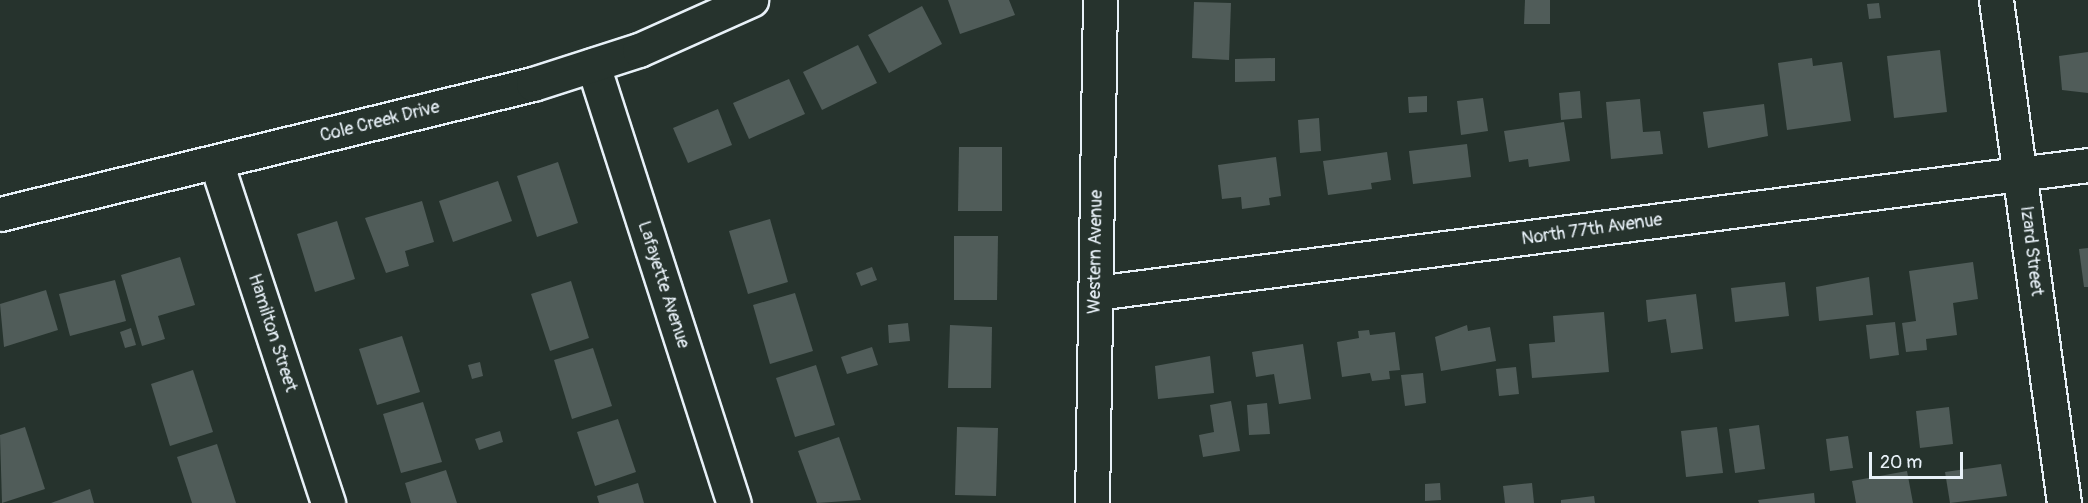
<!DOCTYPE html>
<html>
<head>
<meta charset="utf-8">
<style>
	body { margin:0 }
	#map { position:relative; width:2088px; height:503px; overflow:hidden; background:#26332d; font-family:Pangolin,sans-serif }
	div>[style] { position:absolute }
	.building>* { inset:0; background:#505c59 }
	.roads { filter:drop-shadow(2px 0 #e8f1f8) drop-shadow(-2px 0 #e8f1f8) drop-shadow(0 2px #e8f1f8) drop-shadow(0 -2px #e8f1f8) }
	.street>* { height:33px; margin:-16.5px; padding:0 16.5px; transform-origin:16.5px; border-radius:16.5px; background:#26332d }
	.secondary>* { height:33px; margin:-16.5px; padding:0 16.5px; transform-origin:16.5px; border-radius:16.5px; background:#26332d }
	span { translate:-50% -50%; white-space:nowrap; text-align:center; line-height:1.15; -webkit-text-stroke:4.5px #26332d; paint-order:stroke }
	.street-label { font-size:18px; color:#e8f1f8 }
	.scale { position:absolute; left:1869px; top:452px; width:94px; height:27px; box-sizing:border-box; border:3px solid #e8f1f8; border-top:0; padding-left:8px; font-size:18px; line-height:21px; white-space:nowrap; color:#e8f1f8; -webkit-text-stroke:4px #26332d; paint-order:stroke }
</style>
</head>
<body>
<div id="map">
	<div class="building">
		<i style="clip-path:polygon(948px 0,1009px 0,1015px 15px,960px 34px)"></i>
		<i style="clip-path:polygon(1525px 0,1550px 0,1550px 24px,1524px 24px)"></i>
		<i style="clip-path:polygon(1194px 2px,1231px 3px,1229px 60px,1192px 58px)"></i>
		<i style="clip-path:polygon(1879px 3px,1881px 18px,1869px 19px,1867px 4px)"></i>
		<i style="clip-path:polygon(922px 6px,942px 44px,889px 73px,868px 35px)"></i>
		<i style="clip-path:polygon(858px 45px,877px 83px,822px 110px,803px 72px)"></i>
		<i style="clip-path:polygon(1940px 50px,1947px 112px,1894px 118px,1887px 56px)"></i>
		<i style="clip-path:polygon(2088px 52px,2088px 93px,2062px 90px,2059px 56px)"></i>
		<i style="clip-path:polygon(1275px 58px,1275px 81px,1235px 82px,1235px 59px)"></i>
		<i style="clip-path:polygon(1812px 58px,1813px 66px,1842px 62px,1851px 121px,1787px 130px,1778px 63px)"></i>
		<i style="clip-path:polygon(789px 79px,805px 114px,749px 139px,733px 103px)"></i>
		<i style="clip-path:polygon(1580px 91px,1582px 118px,1561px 120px,1559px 93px)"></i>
		<i style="clip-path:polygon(1427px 96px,1427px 112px,1409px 113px,1408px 97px)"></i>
		<i style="clip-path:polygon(1483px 98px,1488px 131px,1461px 135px,1457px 101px)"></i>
		<i style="clip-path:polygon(1640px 99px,1643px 132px,1660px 131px,1663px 154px,1611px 159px,1606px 102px)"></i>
		<i style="clip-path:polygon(1764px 104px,1768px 136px,1708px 148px,1703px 112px)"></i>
		<i style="clip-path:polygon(718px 109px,732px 145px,688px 163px,673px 128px)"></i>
		<i style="clip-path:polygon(1319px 118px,1321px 151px,1300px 153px,1298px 120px)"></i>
		<i style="clip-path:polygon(1564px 122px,1570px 161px,1529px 167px,1528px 159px,1509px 162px,1504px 131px)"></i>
		<i style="clip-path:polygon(1467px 144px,1471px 177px,1413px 184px,1409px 151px)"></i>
		<i style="clip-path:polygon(959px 147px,1002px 147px,1002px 211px,958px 211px)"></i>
		<i style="clip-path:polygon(1387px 152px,1391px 180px,1371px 183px,1372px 189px,1328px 195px,1323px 161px)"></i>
		<i style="clip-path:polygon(1276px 157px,1281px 196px,1269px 198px,1270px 205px,1242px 209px,1241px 197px,1222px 199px,1218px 165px)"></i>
		<i style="clip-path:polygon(558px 162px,578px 223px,537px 237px,517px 176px)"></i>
		<i style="clip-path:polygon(498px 181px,512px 221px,453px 242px,439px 201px)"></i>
		<i style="clip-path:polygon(422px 201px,434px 242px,405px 251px,409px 266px,386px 273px,365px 218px)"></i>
		<i style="clip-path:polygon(770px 219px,788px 282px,748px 294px,729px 231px)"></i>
		<i style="clip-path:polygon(337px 221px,355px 279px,315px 292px,297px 234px)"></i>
		<i style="clip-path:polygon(954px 236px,998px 236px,997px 300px,954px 300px)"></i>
		<i style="clip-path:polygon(2088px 248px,2088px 287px,2084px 287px,2079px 249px)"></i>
		<i style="clip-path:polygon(180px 257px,195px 305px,158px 316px,165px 339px,142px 346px,121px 275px)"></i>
		<i style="clip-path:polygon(1973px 262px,1978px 299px,1953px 303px,1957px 335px,1926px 339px,1927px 350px,1906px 352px,1902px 323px,1916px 321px,1909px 271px)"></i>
		<i style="clip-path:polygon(872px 267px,877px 280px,861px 286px,856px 273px)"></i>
		<i style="clip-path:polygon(1869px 277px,1873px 315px,1819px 321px,1816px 287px)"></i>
		<i style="clip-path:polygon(115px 280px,126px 321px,70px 336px,59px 294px)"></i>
		<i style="clip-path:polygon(571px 281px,589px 338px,550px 351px,531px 294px)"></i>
		<i style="clip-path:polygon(1785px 282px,1789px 316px,1735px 322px,1731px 288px)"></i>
		<i style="clip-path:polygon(46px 290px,58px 330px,4px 347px,0 304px)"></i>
		<i style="clip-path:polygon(795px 293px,813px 351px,770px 364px,753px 305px)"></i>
		<i style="clip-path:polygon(1696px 294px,1703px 349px,1671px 353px,1666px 319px,1648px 322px,1646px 300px)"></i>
		<i style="clip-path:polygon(1604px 312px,1609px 372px,1532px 378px,1529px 344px,1555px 342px,1553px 316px)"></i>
		<i style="clip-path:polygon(1895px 322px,1899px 355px,1870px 359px,1866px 325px)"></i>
		<i style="clip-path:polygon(908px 323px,910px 341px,889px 343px,888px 325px)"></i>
		<i style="clip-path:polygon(950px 325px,992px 327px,991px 388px,948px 388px)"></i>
		<i style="clip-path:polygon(1467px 325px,1468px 331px,1490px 327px,1496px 361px,1441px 371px,1435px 337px)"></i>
		<i style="clip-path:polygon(131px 328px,136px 345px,125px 348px,120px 332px)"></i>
		<i style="clip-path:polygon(1369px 330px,1370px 335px,1395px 332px,1400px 370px,1389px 371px,1390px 379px,1372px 381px,1370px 373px,1342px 377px,1337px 342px,1359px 338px,1358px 331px)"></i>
		<i style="clip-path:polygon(402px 336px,420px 392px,377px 405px,359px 349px)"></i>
		<i style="clip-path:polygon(1303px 344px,1311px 399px,1279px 404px,1274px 374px,1256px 377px,1252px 352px)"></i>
		<i style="clip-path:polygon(872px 347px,878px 365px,847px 374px,841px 357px)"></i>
		<i style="clip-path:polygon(593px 348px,612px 406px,572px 419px,554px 360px)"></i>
		<i style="clip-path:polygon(1210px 356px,1214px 393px,1158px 399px,1155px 366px)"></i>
		<i style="clip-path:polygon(480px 362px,483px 376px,472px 379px,468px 365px)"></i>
		<i style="clip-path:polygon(816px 365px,835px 425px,795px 437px,776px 378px)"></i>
		<i style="clip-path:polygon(1516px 367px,1519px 394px,1499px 396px,1496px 369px)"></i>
		<i style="clip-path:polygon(193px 370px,213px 432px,170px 446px,151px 384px)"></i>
		<i style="clip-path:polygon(1423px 373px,1426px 403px,1405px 406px,1401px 375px)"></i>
		<i style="clip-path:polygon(1231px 401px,1240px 451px,1203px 457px,1199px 435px,1214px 432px,1210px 405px)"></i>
		<i style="clip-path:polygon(423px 402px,442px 462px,401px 473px,383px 414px)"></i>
		<i style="clip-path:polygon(1267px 403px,1270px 434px,1249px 435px,1247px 405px)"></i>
		<i style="clip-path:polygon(1949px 407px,1953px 444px,1920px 448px,1916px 411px)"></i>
		<i style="clip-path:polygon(618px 419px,636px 472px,595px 486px,577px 432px)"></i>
		<i style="clip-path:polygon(1759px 425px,1765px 469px,1735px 473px,1729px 429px)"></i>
		<i style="clip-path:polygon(25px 427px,45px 489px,2px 503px,0 435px)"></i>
		<i style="clip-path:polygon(957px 427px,998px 428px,996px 496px,955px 495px)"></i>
		<i style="clip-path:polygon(1717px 427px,1723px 473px,1686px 477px,1681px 431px)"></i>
		<i style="clip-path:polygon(500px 431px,503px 442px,479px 450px,475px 439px)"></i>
		<i style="clip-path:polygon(1848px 436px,1853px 468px,1830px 471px,1826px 439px)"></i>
		<i style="clip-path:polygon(839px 437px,861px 500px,817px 503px,798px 451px)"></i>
		<i style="clip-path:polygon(217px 444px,236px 503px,192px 503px,177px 457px)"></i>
		<i style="clip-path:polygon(2001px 464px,2007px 496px,1950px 503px,1945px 472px)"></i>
		<i style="clip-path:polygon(446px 470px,457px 503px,411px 503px,405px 483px)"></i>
		<i style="clip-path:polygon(1907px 471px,1913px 503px,1856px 503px,1852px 481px)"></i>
		<i style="clip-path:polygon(638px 483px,644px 503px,599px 503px,597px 496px)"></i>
		<i style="clip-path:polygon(1440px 483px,1441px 500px,1425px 501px,1425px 484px)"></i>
		<i style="clip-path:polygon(1532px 483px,1534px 503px,1505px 503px,1503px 486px)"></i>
		<i style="clip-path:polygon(90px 489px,94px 503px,51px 503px)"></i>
		<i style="clip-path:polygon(1814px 493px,1815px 503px,1759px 503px,1758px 500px)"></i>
		<i style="clip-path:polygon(1594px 496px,1595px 503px,1561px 503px,1561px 500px)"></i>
	</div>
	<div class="roads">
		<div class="street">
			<i style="left:1996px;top:0;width:508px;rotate:82.3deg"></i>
			<i style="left:593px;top:65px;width:460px;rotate:72.2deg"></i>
			<i style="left:216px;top:162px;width:359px;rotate:71.8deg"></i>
			<i style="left:0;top:214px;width:549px;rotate:-13.71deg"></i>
			<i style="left:533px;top:84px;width:111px;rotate:-17.8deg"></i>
			<i style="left:639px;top:50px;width:123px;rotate:-24.1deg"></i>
			<i style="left:1096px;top:293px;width:1000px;rotate:-7.35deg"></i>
		</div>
		<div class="secondary">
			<i style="left:1092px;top:503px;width:503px;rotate:-89.09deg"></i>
		</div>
	</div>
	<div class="street-label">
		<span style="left:380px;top:122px;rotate:-14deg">Cole Creek Drive</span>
		<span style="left:1592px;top:230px;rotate:-8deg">North 77th Avenue</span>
		<span style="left:2031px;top:251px;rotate:83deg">Izard Street</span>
		<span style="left:1096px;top:252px;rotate:-89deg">Western Avenue</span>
		<span style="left:663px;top:285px;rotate:72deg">Lafayette Avenue</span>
		<span style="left:272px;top:333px;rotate:72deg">Hamilton Street</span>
	</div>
	<div class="scale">20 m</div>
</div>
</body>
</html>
